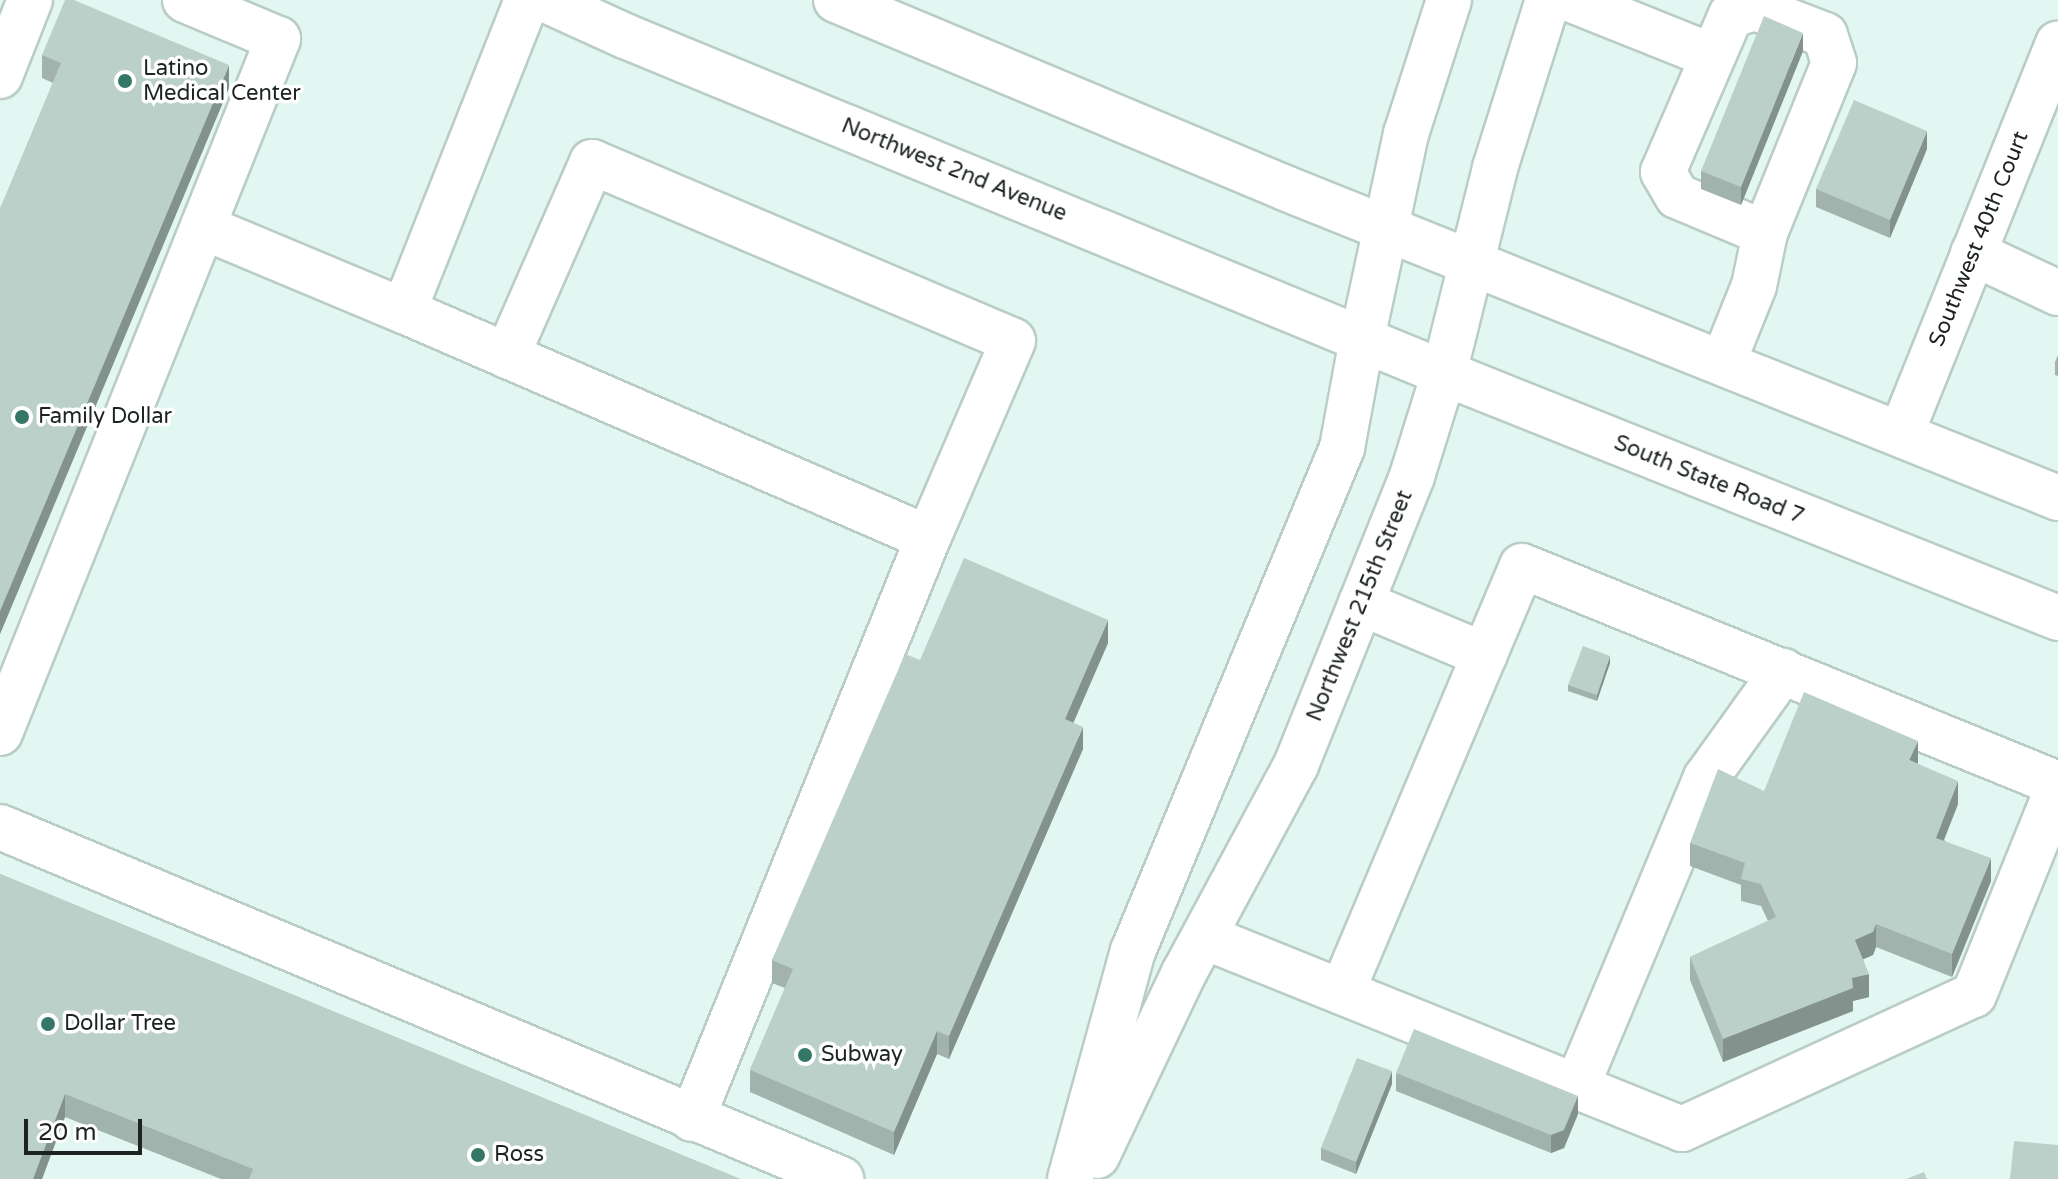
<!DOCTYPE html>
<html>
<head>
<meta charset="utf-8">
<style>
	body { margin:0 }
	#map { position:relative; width:2058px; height:1179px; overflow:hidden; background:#e2f7f1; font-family:"Varela Round",sans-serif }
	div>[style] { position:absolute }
	.roads { filter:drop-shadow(2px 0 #b9cdc6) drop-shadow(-2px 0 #b9cdc6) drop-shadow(0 2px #b9cdc6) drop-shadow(0 -2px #b9cdc6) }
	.minor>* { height:44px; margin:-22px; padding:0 22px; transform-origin:22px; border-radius:22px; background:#fff }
	.major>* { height:44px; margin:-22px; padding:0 22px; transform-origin:22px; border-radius:22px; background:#fff }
	.wall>* { inset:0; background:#a2b3ae }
	.shaded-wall>* { inset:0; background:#84928d }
	.building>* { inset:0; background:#bcd0ca }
	.dots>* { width:22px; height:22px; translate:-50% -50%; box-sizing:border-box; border:4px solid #fff; border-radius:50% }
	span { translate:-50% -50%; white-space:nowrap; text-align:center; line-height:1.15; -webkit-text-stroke:7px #fff; paint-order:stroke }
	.poi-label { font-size:22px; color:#1c2321 }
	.left { translate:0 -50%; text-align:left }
	.street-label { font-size:22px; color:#1c2321 }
	.scale { position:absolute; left:24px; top:1119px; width:118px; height:36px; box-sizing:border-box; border:4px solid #1c2321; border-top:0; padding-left:10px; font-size:24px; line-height:28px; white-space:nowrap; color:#1c2321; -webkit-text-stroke:6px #fff; paint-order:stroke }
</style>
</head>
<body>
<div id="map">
	<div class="roads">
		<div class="minor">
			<i style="left:527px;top:0;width:334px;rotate:111.6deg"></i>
			<i style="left:404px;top:311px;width:571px;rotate:23.42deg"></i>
			<i style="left:928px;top:538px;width:627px;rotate:112.11deg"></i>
			<i style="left:1572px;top:0;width:151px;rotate:21.8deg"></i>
			<i style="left:1755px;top:8px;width:75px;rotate:21.1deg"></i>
			<i style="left:1825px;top:35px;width:29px;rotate:72deg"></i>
			<i style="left:1834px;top:63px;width:183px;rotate:112.1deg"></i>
			<i style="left:1765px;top:233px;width:95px;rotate:-157.2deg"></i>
			<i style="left:1677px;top:196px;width:28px;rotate:-120deg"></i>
			<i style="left:1663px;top:172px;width:171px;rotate:-66.6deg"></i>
			<i style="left:1731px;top:15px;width:25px;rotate:-16deg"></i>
			<i style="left:0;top:76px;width:82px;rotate:-68.5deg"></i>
			<i style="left:203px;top:227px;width:218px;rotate:22.7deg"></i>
			<i style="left:1973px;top:253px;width:94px;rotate:25.2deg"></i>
			<i style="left:507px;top:356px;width:212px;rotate:-66.3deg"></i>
			<i style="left:592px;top:162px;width:457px;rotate:23deg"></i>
			<i style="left:1013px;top:341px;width:215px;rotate:113.3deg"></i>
			<i style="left:1723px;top:363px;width:83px;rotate:-68.1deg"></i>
			<i style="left:1754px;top:286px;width:54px;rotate:-78.3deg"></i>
			<i style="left:1901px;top:434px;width:421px;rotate:-68.1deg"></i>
			<i style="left:1361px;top:603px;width:134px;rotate:22.8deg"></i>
			<i style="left:0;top:733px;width:748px;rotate:-68.17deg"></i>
			<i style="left:278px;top:39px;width:101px;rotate:-157.2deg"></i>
			<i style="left:0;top:827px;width:912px;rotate:22.71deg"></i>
			<i style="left:1205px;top:937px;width:514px;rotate:21.93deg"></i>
			<i style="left:1682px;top:1129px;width:321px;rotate:-24.7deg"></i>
			<i style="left:1974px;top:995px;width:224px;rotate:-68deg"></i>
			<i style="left:1342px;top:992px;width:462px;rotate:-67.1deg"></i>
			<i style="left:1522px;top:566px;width:579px;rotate:22.13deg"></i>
			<i style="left:1577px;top:1086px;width:334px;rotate:-67.3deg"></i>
			<i style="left:1706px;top:778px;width:132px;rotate:-54.3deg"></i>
			<i style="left:1097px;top:1156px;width:203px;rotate:-64.6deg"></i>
			<i style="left:1184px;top:973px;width:236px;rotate:-61.7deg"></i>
			<i style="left:1296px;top:765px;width:311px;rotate:-68.1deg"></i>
			<i style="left:1412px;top:476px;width:108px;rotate:-72.7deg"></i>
			<i style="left:1070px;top:1179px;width:237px;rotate:-74.6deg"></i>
			<i style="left:1133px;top:951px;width:545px;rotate:-67.44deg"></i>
			<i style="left:1342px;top:448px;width:111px;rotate:-79.6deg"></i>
		</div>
		<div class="major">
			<i style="left:546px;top:0;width:87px;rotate:24.5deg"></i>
			<i style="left:625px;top:36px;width:886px;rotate:22.37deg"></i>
			<i style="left:1444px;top:373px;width:661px;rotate:21.75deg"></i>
			<i style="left:836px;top:0;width:487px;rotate:22.7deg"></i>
			<i style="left:1285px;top:188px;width:833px;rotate:21.85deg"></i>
			<i style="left:1362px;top:339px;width:210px;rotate:-77.9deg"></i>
			<i style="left:1406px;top:134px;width:141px;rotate:-72.2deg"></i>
			<i style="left:1444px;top:373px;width:211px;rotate:-76deg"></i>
			<i style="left:1495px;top:168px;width:176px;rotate:-72.5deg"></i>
		</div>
	</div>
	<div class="wall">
		<i style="clip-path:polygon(1803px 51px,1741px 205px,1701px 189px,1701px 171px)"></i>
		<i style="clip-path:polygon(42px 55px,229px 88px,0 634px,0 209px,53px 83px,42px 78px)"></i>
		<i style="clip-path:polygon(1927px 149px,1890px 238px,1816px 207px,1816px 189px)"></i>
		<i style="clip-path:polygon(2058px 355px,2058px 376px,2055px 375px,2055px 362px)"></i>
		<i style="clip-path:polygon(1108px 643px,1073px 723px,1083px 749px,949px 1059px,937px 1054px,894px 1155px,750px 1092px,750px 1070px,785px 988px,772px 983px,772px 960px,920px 660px)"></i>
		<i style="clip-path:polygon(1610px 663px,1597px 701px,1568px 691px,1568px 685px)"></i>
		<i style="clip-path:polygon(1918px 764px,1958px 804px,1944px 840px,1991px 881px,1952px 977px,1876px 947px,1873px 955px,1863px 959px,1869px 997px,1853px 1001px,1853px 1011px,1723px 1062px,1690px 980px,1690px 957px,1768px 921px,1761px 906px,1741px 901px,1741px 885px,1690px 866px,1690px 843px)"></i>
		<i style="clip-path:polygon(0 874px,740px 1179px,221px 1179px,65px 1117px,42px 1179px,0 1179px)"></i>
		<i style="clip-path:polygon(1396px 1073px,1578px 1114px,1564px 1148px,1551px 1153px,1396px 1091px)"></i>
		<i style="clip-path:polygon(1392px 1084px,1356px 1174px,1321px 1160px,1321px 1148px)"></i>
	</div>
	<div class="shaded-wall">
		<i style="clip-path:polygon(1803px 33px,1803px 51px,1741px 205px,1741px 187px)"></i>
		<i style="clip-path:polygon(229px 65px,229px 88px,0 634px,0 611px)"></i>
		<i style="clip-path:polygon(1927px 131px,1927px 149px,1890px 238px,1890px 220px)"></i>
		<i style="clip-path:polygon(1108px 620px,1108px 643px,1065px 742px,1065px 719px)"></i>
		<i style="clip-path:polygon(1610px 656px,1610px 663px,1597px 701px,1597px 695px)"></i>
		<i style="clip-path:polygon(1083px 727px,1083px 749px,949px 1059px,949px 1036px)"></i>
		<i style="clip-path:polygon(1918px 741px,1918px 764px,1909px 760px)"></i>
		<i style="clip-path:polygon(1958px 781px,1958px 804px,1936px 860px,1936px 838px)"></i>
		<i style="clip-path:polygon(1991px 858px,1991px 881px,1952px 977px,1952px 954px)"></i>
		<i style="clip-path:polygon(1876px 924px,1876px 947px,1873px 955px,1855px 963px,1855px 940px)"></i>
		<i style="clip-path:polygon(1869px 974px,1869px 997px,1853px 1001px,1853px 1011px,1723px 1062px,1723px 1039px,1852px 978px)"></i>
		<i style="clip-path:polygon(937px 1031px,937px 1054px,894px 1155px,894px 1132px)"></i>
		<i style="clip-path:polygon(1392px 1071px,1392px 1084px,1356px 1174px,1356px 1162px)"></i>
		<i style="clip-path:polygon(65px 1094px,65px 1117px,42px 1179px,33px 1179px)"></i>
		<i style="clip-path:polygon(1578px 1096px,1578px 1114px,1564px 1148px,1551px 1153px,1551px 1135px)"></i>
	</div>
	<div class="building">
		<i style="clip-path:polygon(65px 0,74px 0,229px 65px,0 611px,0 209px,61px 63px,42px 55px)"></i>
		<i style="clip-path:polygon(1764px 16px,1803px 33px,1741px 187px,1701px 171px)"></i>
		<i style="clip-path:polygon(1854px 100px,1927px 131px,1890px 220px,1816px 189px)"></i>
		<i style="clip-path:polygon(964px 558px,1108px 620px,1065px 719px,1083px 727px,949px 1036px,937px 1031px,894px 1132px,750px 1070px,793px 969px,772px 960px,905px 654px,920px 660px)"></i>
		<i style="clip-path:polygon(1583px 646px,1610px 656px,1597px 695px,1568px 685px)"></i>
		<i style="clip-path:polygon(1804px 692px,1918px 741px,1909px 760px,1958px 781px,1936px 838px,1991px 858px,1952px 954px,1876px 924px,1873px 932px,1855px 940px,1869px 974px,1852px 978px,1853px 988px,1723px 1039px,1690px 957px,1776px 917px,1761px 884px,1741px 879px,1745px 863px,1690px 843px,1718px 769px,1764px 791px)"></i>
		<i style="clip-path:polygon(0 874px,740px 1179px,249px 1179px,253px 1169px,65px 1094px,33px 1179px,0 1179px)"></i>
		<i style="clip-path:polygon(1414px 1029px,1578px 1096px,1564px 1130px,1551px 1135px,1396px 1073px)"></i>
		<i style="clip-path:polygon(1357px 1058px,1392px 1071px,1356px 1162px,1321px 1148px)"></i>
		<i style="clip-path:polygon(2014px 1141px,2058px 1145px,2058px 1179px,2010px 1179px)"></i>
		<i style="clip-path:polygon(1924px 1172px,1927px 1179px,1906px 1179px)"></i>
	</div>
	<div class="dots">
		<i style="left:125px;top:81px;background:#357767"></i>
		<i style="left:22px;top:417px;background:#357767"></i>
		<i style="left:48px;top:1024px;background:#357767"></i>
		<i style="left:805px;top:1055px;background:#357767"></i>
		<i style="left:478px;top:1155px;background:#357767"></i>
	</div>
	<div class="poi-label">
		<span class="left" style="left:143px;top:81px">Latino<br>Medical Center</span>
		<span class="left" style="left:38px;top:417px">Family Dollar</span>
		<span class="left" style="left:64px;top:1024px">Dollar Tree</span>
		<span class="left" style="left:821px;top:1055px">Subway</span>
		<span class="left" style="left:494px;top:1155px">Ross</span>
	</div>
	<div class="street-label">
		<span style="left:954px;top:170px;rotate:22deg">Northwest 2nd Avenue</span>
		<span style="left:1979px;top:239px;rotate:-68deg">Southwest 40th Court</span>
		<span style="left:1709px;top:480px;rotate:22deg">South State Road 7</span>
		<span style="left:1360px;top:606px;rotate:-68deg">Northwest 215th Street</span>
	</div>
	<div class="scale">20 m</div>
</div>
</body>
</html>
